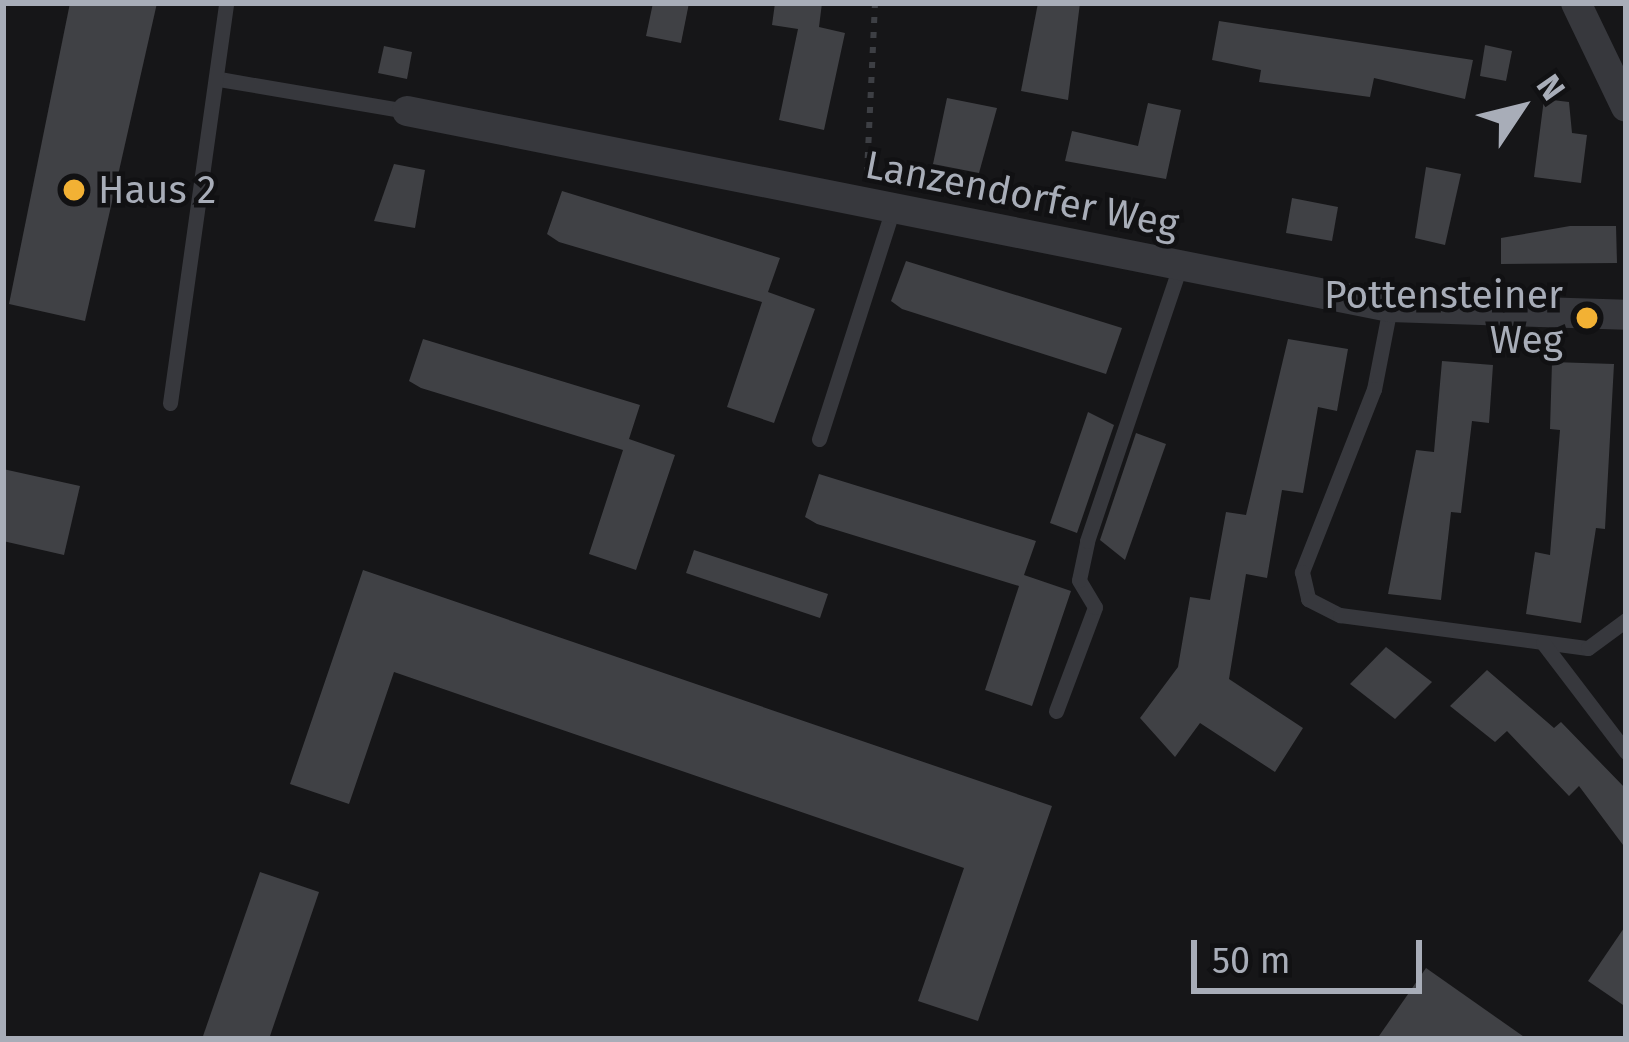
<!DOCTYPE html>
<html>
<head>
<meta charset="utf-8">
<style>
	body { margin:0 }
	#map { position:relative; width:1629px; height:1042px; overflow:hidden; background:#161618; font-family:"Fira Sans",sans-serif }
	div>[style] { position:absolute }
	.building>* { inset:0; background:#404145 }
	.path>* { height:6px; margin-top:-3px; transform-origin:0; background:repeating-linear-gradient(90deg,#3d3f44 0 6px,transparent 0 15px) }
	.service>* { height:15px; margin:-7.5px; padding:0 7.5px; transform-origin:7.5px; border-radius:7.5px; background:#37383d }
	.minor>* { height:30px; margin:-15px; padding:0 15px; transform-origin:15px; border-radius:15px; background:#37383d }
	.dots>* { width:33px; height:33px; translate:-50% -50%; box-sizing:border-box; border:6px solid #111113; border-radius:50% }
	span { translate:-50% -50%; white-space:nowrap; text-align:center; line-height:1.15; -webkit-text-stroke:9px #111113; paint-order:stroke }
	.poi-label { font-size:39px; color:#a8adb8 }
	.left { translate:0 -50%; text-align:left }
	.right { translate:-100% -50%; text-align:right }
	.street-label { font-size:39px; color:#a8adb8 }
	.frame { position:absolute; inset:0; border:6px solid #a8adb8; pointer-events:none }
	.north { position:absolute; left:1461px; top:48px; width:120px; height:120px; -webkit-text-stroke:9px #111113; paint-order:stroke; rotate:55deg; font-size:33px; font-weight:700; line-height:48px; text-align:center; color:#a8adb8 }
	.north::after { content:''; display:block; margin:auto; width:42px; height:54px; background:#a8adb8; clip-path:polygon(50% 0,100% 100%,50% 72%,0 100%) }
	.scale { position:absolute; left:1191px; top:940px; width:231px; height:54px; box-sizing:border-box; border:6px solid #a8adb8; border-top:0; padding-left:15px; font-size:36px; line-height:42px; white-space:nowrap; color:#a8adb8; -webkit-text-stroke:9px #111113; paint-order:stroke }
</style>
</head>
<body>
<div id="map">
	<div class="building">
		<i style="clip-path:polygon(70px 3px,157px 3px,85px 321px,9px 304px)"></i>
		<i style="clip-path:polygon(653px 3px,689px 3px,681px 43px,646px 36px)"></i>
		<i style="clip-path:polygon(775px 3px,822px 3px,819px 27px,845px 33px,824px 130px,779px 120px,798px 29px,772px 25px)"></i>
		<i style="clip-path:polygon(1038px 3px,1080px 3px,1068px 100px,1021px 91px)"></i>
		<i style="clip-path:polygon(1219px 21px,1473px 60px,1465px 99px,1374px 78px,1370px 97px,1259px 82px,1261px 70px,1212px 60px)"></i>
		<i style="clip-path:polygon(1485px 45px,1512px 51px,1506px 81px,1480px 76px)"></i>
		<i style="clip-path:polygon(384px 46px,412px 52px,407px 79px,378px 73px)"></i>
		<i style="clip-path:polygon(947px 98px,997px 108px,979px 173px,933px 164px)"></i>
		<i style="clip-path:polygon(1544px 99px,1569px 102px,1572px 133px,1587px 135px,1581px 183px,1534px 177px)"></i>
		<i style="clip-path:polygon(1148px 103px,1181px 110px,1166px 179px,1065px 161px,1072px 131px,1138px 146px)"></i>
		<i style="clip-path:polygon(394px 164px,425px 170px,415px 228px,374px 221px)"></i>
		<i style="clip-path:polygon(1426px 167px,1461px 174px,1445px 245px,1415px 238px)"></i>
		<i style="clip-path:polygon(562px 191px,780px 258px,768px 292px,815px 309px,774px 423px,727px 407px,762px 302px,559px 242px,547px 234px)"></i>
		<i style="clip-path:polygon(1292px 198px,1338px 207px,1332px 241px,1286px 233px)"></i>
		<i style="clip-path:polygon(1570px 226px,1616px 226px,1617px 263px,1501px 264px,1501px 238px)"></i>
		<i style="clip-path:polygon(906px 261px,1122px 328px,1106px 374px,902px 309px,891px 301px)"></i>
		<i style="clip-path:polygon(423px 339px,640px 405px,629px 439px,675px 455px,636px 570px,589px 554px,623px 450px,421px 388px,409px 381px)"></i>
		<i style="clip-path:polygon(1288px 339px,1348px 349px,1337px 411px,1318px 407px,1303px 493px,1282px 490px,1267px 578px,1246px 574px,1229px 679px,1303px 728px,1275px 772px,1200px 723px,1175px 757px,1140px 718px,1178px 667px,1190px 597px,1210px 600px,1226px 512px,1246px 515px)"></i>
		<i style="clip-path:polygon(1442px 361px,1493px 365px,1489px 423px,1472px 421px,1461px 513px,1451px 512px,1441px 600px,1388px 594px,1416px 450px,1434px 452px)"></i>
		<i style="clip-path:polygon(1552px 362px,1614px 364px,1605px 529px,1596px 528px,1581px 623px,1526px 614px,1535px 552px,1550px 555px,1560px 430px,1550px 429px)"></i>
		<i style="clip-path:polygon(1088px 412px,1114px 425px,1077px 533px,1050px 523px)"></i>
		<i style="clip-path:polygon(1136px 433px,1166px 444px,1125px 560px,1100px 540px)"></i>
		<i style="clip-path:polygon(3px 469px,80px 486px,64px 555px,3px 541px)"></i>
		<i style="clip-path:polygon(819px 474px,1036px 541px,1024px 575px,1071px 591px,1032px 706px,985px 690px,1019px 586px,817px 524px,805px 517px)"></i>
		<i style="clip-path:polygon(694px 550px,828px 594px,820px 618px,686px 573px)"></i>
		<i style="clip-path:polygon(363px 570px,1052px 806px,978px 1021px,918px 1001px,964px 868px,394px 672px,349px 804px,290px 784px)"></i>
		<i style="clip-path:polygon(1386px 647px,1432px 682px,1395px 719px,1350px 684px)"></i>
		<i style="clip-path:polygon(1487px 670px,1554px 728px,1561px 722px,1626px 789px,1626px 849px,1579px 786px,1569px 796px,1507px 731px,1495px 742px,1450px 706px)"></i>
		<i style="clip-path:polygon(260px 872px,319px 892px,269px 1039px,202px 1039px)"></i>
		<i style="clip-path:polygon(1626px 925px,1626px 1007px,1588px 981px)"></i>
		<i style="clip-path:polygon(1426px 968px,1527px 1039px,1377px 1039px)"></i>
	</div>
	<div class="path">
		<i style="left:867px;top:173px;width:170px;rotate:-87.3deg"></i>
	</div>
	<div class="service">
		<i style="left:219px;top:79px;width:191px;rotate:9.7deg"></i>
		<i style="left:1390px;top:307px;width:84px;rotate:101deg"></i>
		<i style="left:1374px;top:389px;width:197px;rotate:111.5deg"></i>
		<i style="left:1302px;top:572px;width:28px;rotate:77deg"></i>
		<i style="left:1308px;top:599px;width:36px;rotate:27deg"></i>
		<i style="left:1340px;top:615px;width:250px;rotate:7.6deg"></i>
		<i style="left:1588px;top:648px;width:47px;rotate:-36.4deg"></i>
		<i style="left:170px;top:403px;width:404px;rotate:-82deg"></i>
		<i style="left:819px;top:439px;width:242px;rotate:-72.2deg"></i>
		<i style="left:1543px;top:643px;width:137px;rotate:52.7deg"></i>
		<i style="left:1056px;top:711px;width:111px;rotate:-69.4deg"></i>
		<i style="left:1095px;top:607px;width:31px;rotate:-121deg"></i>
		<i style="left:1079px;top:580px;width:40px;rotate:-78deg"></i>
		<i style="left:1087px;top:541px;width:290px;rotate:-71.3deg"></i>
	</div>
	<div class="minor">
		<i style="left:1576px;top:3px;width:115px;rotate:64.3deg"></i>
		<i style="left:407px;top:111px;width:1002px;rotate:11.28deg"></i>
		<i style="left:1390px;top:307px;width:236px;rotate:1.9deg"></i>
	</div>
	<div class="dots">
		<i style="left:74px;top:190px;background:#f2b134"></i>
		<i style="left:1587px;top:318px;background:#f2b134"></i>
	</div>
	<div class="poi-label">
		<span class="left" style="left:98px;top:190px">Haus 2</span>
		<span class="right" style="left:1563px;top:318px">Pottensteiner<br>Weg</span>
	</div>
	<div class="street-label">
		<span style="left:1022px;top:195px;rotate:11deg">Lanzendorfer Weg</span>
	</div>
	<div class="frame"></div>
	<div class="north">N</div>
	<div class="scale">50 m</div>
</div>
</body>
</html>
